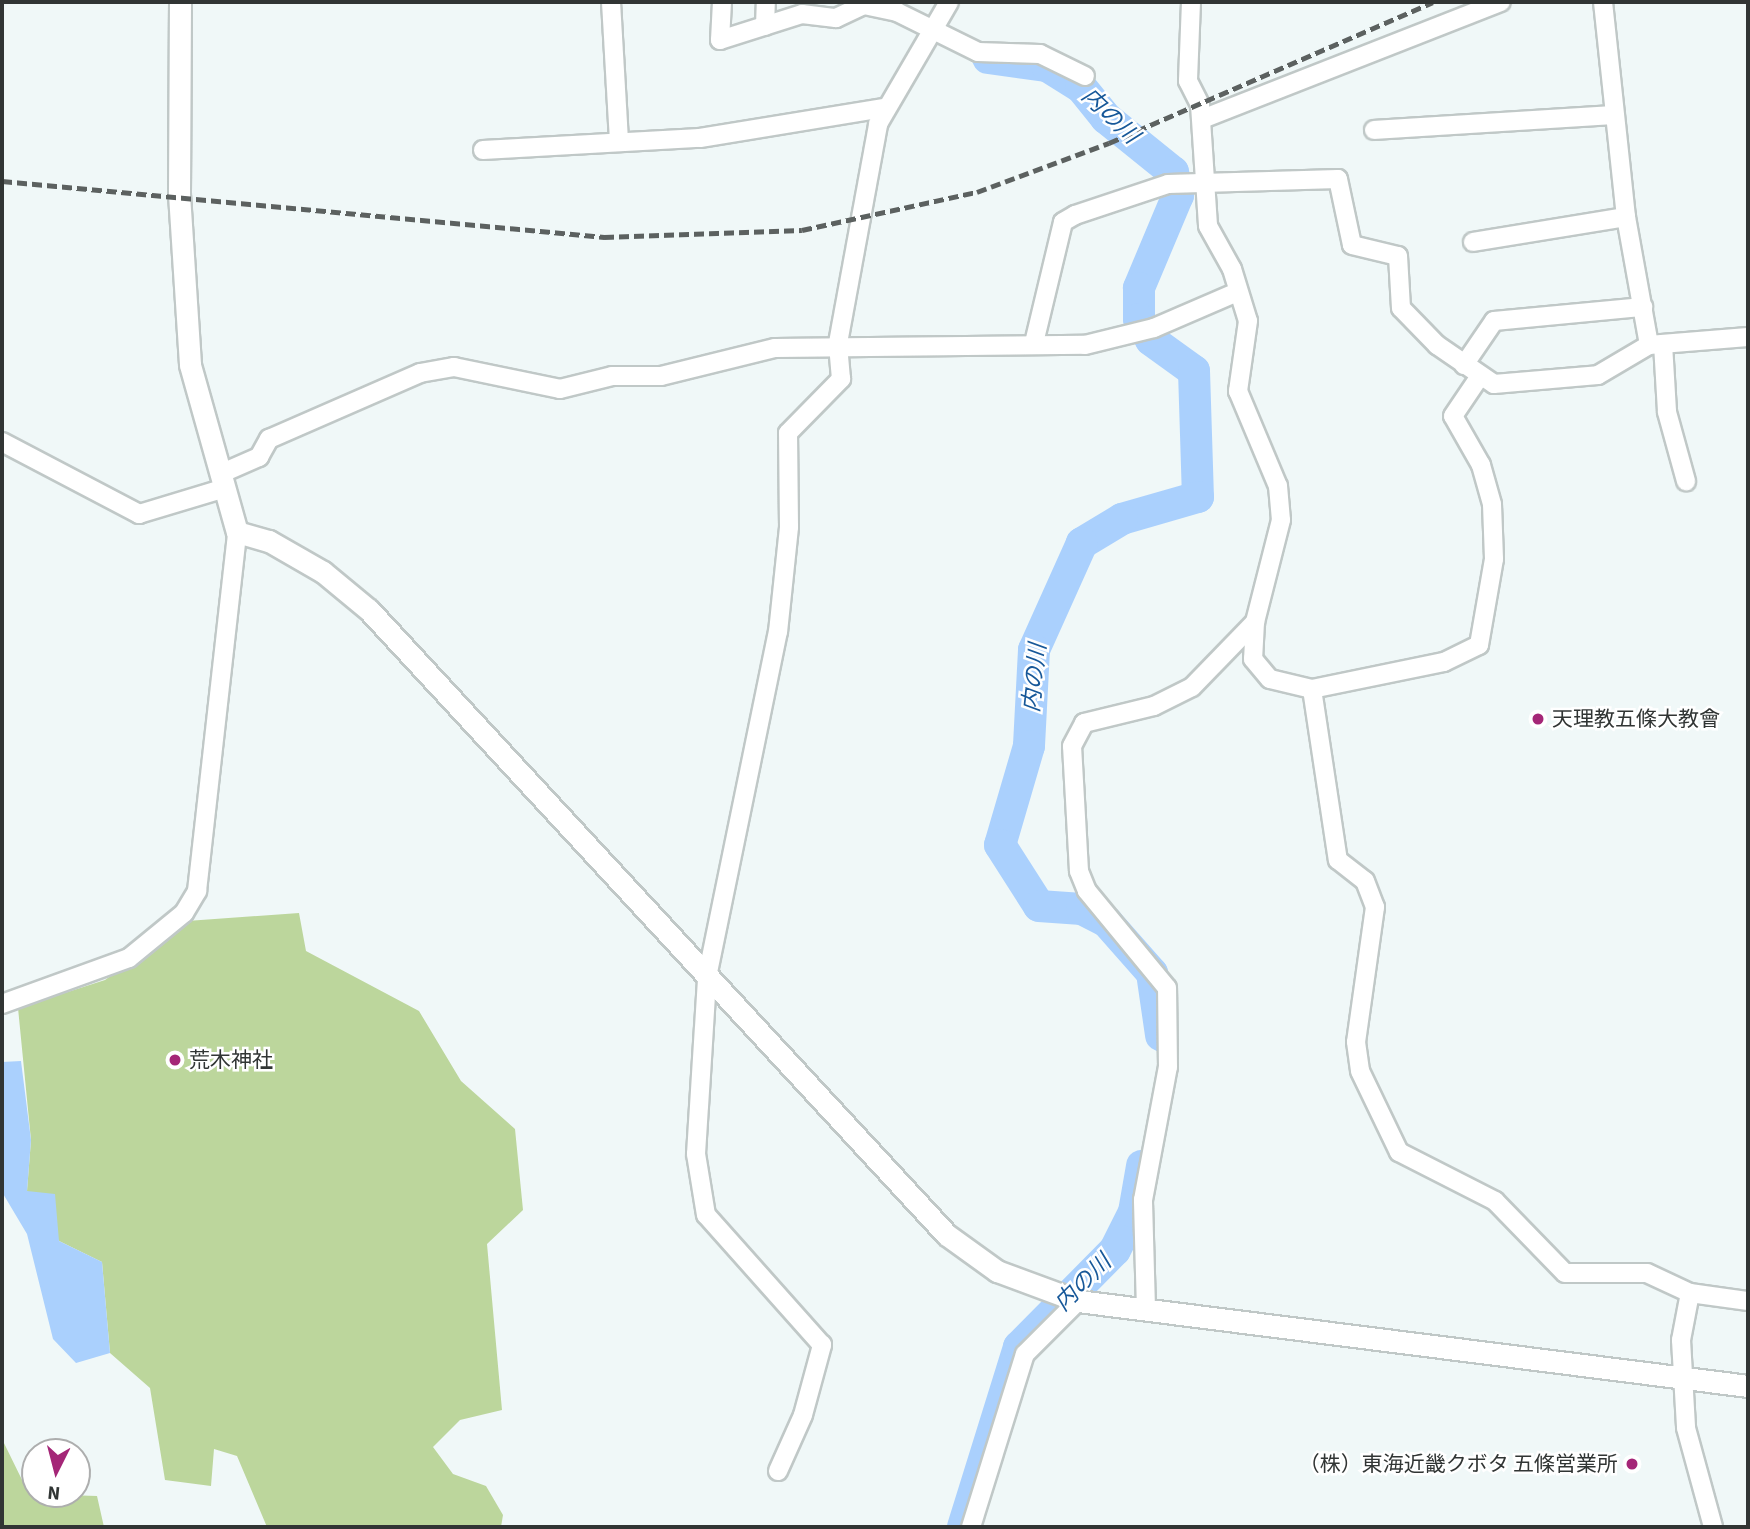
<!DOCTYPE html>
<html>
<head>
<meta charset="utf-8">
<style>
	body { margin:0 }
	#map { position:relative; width:1750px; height:1529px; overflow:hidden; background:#f0f8f8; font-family:"Source Sans 3","Noto Sans JP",sans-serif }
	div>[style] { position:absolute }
	.green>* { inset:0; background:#bcd69c }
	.water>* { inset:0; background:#aad0fd }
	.river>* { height:32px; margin:-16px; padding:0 16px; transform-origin:16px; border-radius:16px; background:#aad0fd }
	.roads { filter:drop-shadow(2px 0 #c0c8c7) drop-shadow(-2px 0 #c0c8c7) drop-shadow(0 2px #c0c8c7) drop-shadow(0 -2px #c0c8c7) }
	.minor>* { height:18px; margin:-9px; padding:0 9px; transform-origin:9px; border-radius:9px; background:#fff }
	.tertiary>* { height:21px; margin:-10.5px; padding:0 10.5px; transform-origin:10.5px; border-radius:10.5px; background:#fff }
	.rail>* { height:5px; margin-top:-2.5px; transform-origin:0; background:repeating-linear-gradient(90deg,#5c6160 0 10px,transparent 0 15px) }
	.dots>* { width:19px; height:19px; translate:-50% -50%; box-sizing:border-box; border:4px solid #fff; border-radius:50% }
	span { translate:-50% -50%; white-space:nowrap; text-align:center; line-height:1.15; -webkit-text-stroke:5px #fff; paint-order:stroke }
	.poi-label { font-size:21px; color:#313534 }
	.left { translate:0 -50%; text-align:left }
	.right { translate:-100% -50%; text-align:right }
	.water-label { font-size:23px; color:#175899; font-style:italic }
	.frame { position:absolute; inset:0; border:4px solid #313534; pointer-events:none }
	.north { position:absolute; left:21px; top:1438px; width:70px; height:70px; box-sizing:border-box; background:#fff; border:2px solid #adaeae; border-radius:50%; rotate:186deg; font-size:19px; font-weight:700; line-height:28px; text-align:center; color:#313534 }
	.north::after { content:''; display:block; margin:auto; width:24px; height:32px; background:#a42677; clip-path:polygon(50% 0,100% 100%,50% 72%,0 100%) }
</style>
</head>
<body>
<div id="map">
	<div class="green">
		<i style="clip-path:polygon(299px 913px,306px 951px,419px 1011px,461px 1081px,515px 1129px,523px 1210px,487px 1244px,502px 1410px,460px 1420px,433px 1447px,453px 1474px,486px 1486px,503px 1515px,501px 1527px,267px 1527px,237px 1456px,214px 1449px,211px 1486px,165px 1480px,150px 1388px,110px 1353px,102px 1262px,59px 1241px,27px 1191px,31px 1140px,18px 1008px,105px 980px,187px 921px)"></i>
		<i style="clip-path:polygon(2px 1439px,25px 1486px,35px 1487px,35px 1494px,97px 1496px,104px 1527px,2px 1527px)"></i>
	</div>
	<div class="water">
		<i style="clip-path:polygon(21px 1061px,31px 1140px,27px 1191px,55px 1194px,59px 1241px,102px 1262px,110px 1353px,76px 1363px,53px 1339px,27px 1234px,2px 1192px,2px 1062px)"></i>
	</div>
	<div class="river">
		<i style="left:988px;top:58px;width:60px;rotate:7.7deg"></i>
		<i style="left:1047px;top:66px;width:40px;rotate:32deg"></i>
		<i style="left:1081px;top:87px;width:40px;rotate:51deg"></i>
		<i style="left:1106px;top:118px;width:86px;rotate:38.9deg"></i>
		<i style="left:1173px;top:172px;width:24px;rotate:78deg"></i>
		<i style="left:1178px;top:195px;width:101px;rotate:112.8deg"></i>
		<i style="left:1139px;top:288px;width:31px;rotate:90deg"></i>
		<i style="left:1139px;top:319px;width:24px;rotate:60deg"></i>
		<i style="left:1151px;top:340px;width:53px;rotate:35.8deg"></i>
		<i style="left:1194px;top:371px;width:126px;rotate:88.2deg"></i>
		<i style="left:1198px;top:497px;width:79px;rotate:163.9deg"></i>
		<i style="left:1122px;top:519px;width:47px;rotate:149deg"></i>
		<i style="left:1082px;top:543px;width:117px;rotate:114.2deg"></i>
		<i style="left:1034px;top:650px;width:96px;rotate:93deg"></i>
		<i style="left:1029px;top:746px;width:103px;rotate:106.3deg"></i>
		<i style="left:1000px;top:845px;width:72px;rotate:57.4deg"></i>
		<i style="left:1039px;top:906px;width:43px;rotate:4deg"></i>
		<i style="left:1082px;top:909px;width:28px;rotate:27deg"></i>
		<i style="left:1107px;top:922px;width:68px;rotate:48.6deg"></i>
		<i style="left:1152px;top:973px;width:63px;rotate:81.7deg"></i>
		<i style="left:963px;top:1527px;width:189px;rotate:-72.7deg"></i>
		<i style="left:1019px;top:1347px;width:136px;rotate:-45.3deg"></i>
		<i style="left:1115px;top:1250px;width:42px;rotate:-63.4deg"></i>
		<i style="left:1134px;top:1212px;width:47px;rotate:-80.1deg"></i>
	</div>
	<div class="roads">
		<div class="minor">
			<i style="left:611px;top:2px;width:140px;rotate:86.7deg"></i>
			<i style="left:722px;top:2px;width:38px;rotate:93deg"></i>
			<i style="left:720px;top:40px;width:86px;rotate:-17.6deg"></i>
			<i style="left:802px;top:14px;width:34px;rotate:7deg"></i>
			<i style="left:836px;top:18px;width:31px;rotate:-25deg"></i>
			<i style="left:864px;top:5px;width:34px;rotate:12deg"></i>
			<i style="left:897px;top:12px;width:90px;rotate:26.3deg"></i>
			<i style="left:978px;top:52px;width:62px;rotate:1.8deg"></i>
			<i style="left:1040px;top:54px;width:50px;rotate:26.1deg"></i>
			<i style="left:1191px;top:2px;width:79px;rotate:92.2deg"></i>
			<i style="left:1188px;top:81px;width:27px;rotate:63deg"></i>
			<i style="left:1200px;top:105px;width:121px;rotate:86.2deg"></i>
			<i style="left:1208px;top:226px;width:49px;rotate:60.8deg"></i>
			<i style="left:1232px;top:269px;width:54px;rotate:72.9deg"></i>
			<i style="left:1248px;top:321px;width:71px;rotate:98.1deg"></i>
			<i style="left:1238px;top:391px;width:103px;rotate:67.2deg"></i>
			<i style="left:1278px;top:486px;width:34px;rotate:85deg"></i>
			<i style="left:1281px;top:520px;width:105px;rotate:104.3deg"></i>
			<i style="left:1255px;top:622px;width:37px;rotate:93deg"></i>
			<i style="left:1253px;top:659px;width:26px;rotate:50deg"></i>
			<i style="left:1270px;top:679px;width:43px;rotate:13.4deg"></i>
			<i style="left:1312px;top:689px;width:173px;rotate:81.4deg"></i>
			<i style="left:1338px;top:860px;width:34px;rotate:38deg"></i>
			<i style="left:1365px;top:881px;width:28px;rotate:69deg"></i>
			<i style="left:1375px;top:907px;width:136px;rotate:98deg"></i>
			<i style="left:1356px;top:1042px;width:29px;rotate:82deg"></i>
			<i style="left:1360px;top:1071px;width:90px;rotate:64.3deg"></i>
			<i style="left:1399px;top:1152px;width:108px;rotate:27deg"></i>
			<i style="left:1495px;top:1201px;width:100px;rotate:45.8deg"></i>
			<i style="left:1565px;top:1273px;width:82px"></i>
			<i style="left:1647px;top:1273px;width:47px;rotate:24.9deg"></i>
			<i style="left:1690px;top:1293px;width:59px;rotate:7.9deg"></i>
			<i style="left:1603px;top:2px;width:216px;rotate:83.9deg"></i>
			<i style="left:1626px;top:217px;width:130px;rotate:79.8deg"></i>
			<i style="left:765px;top:26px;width:24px;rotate:-88deg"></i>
			<i style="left:1202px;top:119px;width:321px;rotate:-21.4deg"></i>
			<i style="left:1374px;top:130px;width:239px;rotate:-3.6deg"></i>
			<i style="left:483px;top:150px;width:217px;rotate:-3.2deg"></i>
			<i style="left:700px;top:138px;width:185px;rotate:-9.3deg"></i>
			<i style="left:1473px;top:242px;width:155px;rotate:-9.3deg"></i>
			<i style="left:1034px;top:343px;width:124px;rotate:-76.5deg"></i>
			<i style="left:1063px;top:222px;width:14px;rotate:-30deg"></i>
			<i style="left:1075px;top:215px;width:98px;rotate:-18.4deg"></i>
			<i style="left:1168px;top:184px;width:170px;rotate:-1.7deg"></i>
			<i style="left:1338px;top:179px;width:67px;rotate:78deg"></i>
			<i style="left:1352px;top:245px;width:47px;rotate:13.4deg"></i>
			<i style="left:1398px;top:256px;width:52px;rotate:86.7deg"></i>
			<i style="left:1401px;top:308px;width:52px;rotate:45.8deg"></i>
			<i style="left:1437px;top:345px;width:69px;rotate:34.4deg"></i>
			<i style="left:1494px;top:384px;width:104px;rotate:-4.9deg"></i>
			<i style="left:1598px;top:375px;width:59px;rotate:-30.5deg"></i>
			<i style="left:1649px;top:345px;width:99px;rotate:-4.6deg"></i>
			<i style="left:1663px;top:344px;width:68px;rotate:86.6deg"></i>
			<i style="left:1667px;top:412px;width:72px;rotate:74.6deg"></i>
			<i style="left:1464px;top:365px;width:53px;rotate:-55.7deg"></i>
			<i style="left:1494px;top:321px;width:150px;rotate:-5.4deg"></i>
			<i style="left:2px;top:442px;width:155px;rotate:27.7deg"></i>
			<i style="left:139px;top:514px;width:87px;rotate:-16.8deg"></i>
			<i style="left:220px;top:474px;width:43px;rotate:-23.6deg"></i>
			<i style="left:259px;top:457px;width:21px;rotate:-61deg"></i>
			<i style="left:269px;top:439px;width:165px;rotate:-23.6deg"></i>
			<i style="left:420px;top:373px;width:35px;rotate:-10deg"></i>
			<i style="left:454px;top:367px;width:108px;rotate:11.7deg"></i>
			<i style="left:560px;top:389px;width:54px;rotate:-14deg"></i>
			<i style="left:612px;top:376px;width:49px"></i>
			<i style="left:661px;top:376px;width:117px;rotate:-13.8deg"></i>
			<i style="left:775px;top:348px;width:310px;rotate:-0.6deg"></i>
			<i style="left:1085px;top:345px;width:71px;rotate:-13.8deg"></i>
			<i style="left:1154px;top:328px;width:90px;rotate:-23.4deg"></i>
			<i style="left:1312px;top:689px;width:135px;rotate:-11.6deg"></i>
			<i style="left:1444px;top:662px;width:39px;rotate:-26deg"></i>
			<i style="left:1479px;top:645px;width:87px;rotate:-80.1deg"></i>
			<i style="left:1494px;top:559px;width:55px;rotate:-92.1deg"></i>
			<i style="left:1492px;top:504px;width:41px;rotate:-105.8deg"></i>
			<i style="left:1481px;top:465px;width:56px;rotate:-119.7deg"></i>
			<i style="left:1453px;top:416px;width:48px;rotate:-56deg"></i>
			<i style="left:2px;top:1004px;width:135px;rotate:-19.9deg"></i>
			<i style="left:129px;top:958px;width:71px;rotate:-39.3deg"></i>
			<i style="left:184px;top:913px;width:26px;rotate:-59deg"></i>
			<i style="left:197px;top:891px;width:361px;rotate:-83.6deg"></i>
			<i style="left:1690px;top:1293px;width:48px;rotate:100.8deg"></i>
			<i style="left:1681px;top:1340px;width:88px;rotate:86.7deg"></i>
			<i style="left:1686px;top:1428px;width:103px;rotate:74.7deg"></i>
			<i style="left:1146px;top:1309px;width:109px;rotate:-91.6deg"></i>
			<i style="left:1143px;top:1200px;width:135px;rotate:-79.4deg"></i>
			<i style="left:1168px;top:1067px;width:79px;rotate:-90.7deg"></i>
			<i style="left:1167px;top:988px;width:126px;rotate:-129.5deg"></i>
			<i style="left:1087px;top:891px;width:22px;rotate:-112deg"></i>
			<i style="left:1079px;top:871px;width:125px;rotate:-93.2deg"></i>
			<i style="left:1072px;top:746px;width:26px;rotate:-62deg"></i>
			<i style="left:1084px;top:723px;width:72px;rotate:-13.7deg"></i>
			<i style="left:1154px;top:706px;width:42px;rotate:-26.6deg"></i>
			<i style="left:1192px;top:687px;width:91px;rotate:-45.9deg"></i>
			<i style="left:778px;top:1471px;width:61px;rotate:-65.9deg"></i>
			<i style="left:803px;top:1415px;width:73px;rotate:-74.8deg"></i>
			<i style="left:822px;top:1345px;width:174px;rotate:-131.7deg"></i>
			<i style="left:706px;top:1215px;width:62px;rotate:-99.3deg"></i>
			<i style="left:696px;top:1154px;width:177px;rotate:-86.4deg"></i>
			<i style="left:707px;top:977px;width:352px;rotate:-78.4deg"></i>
			<i style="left:778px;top:632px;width:106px;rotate:-84deg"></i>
			<i style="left:789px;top:527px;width:94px;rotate:-90.6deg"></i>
			<i style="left:788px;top:433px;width:76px;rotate:-45.5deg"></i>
			<i style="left:841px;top:379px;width:36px;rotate:-95deg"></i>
			<i style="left:838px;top:343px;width:223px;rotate:-79.6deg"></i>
			<i style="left:878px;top:124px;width:141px;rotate:-59.8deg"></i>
			<i style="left:971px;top:1527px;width:181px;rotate:-72.7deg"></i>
			<i style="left:1025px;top:1354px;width:75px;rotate:-45deg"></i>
		</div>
		<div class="tertiary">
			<i style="left:180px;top:2px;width:192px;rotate:90.3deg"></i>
			<i style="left:179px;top:194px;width:171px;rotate:86.3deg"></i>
			<i style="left:190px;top:365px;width:173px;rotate:74.3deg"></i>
			<i style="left:237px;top:532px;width:33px;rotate:16deg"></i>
			<i style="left:269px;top:541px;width:62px;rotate:29.9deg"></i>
			<i style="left:323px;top:572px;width:60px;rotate:39.6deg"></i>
			<i style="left:369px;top:610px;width:851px;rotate:47.24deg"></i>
			<i style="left:947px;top:1235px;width:62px;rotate:35.8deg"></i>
			<i style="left:997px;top:1271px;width:86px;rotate:20.3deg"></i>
			<i style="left:1078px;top:1301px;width:675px;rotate:7.23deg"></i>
		</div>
	</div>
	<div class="rail">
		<i style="left:2px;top:181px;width:605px;rotate:5.31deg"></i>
		<i style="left:604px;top:237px;width:198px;rotate:-2deg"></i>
		<i style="left:802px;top:230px;width:179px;rotate:-12.3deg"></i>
		<i style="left:977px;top:192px;width:141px;rotate:-20.4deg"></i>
		<i style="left:1109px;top:143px;width:353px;rotate:-23.5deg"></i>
	</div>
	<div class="dots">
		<i style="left:1538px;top:719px;background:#a42677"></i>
		<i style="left:175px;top:1060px;background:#a42677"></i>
		<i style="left:1632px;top:1464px;background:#a42677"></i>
	</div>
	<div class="poi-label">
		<span class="left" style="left:1552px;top:719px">天理教五條大教會</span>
		<span class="left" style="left:189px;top:1060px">荒木神社</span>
		<span class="right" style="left:1618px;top:1464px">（株）東海近畿クボタ 五條営業所</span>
	</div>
	<div class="water-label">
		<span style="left:1110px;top:116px;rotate:44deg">内の川</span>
		<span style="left:1035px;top:678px;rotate:-84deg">内の川</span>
		<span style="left:1083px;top:1283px;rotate:-45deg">内の川</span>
	</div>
	<div class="frame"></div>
	<div class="north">N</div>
</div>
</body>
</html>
